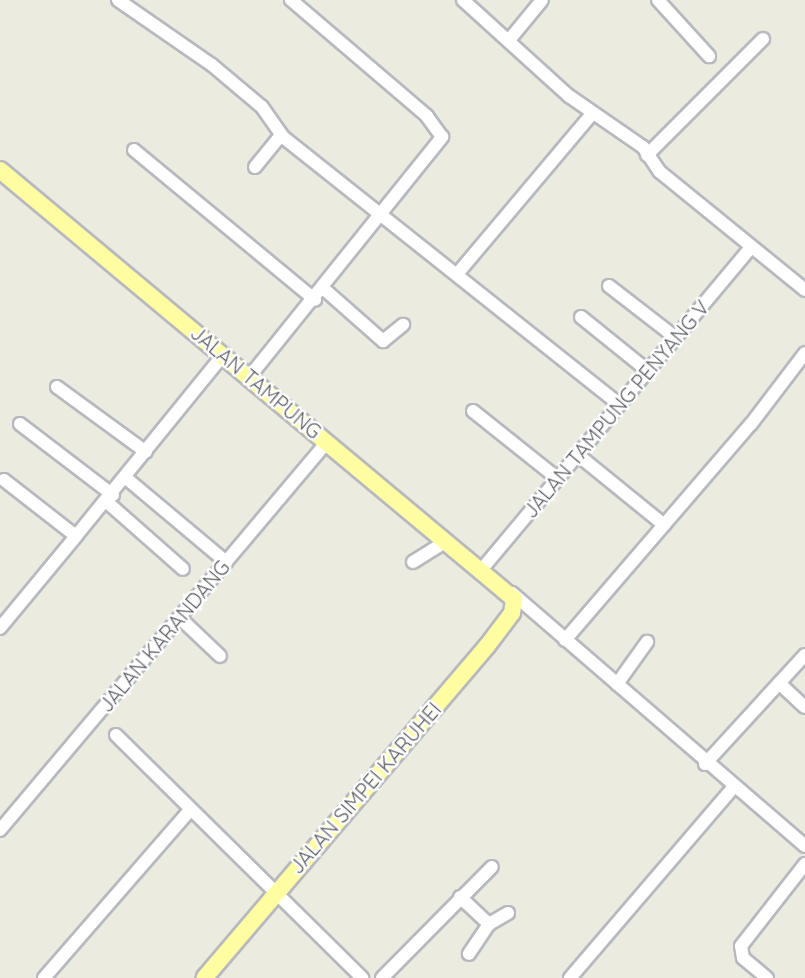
<!DOCTYPE html>
<html>
<head>
<meta charset="utf-8">
<style>
	body { margin:0 }
	#map { position:relative; width:805px; height:978px; overflow:hidden; background:#ecebdf; font-family:Quicksand,sans-serif }
	div>[style] { position:absolute }
	.roads { filter:drop-shadow(2px 0 #b7b9bf) drop-shadow(-2px 0 #b7b9bf) drop-shadow(0 2px #b7b9bf) drop-shadow(0 -2px #b7b9bf) }
	.minor>* { height:12px; margin:-6px; padding:0 6px; transform-origin:6px; border-radius:6px; background:#fff }
	.major>* { height:16px; margin:-8px; padding:0 8px; transform-origin:8px; border-radius:8px; background:#fffda1 }
	span { translate:-50% -50%; white-space:nowrap; text-align:center; line-height:1.15; -webkit-text-stroke:5px #fff; paint-order:stroke }
	.street-label { font-size:20px; color:#585b61 }
</style>
</head>
<body>
<div id="map">
	<div class="roads">
		<div class="minor">
			<i style="left:118px;top:0;width:114px;rotate:34.7deg"></i>
			<i style="left:212px;top:65px;width:65px;rotate:40deg"></i>
			<i style="left:262px;top:107px;width:37px;rotate:55deg"></i>
			<i style="left:283px;top:137px;width:427px;rotate:38.5deg"></i>
			<i style="left:463px;top:0;width:143px;rotate:42.2deg"></i>
			<i style="left:569px;top:96px;width:90px;rotate:34.6deg"></i>
			<i style="left:643px;top:147px;width:30px;rotate:56deg"></i>
			<i style="left:660px;top:172px;width:187px;rotate:39.1deg"></i>
			<i style="left:658px;top:0;width:76px;rotate:47.7deg"></i>
			<i style="left:510px;top:39px;width:50px;rotate:-50.6deg"></i>
			<i style="left:134px;top:150px;width:235px;rotate:39.6deg"></i>
			<i style="left:647px;top:155px;width:164px;rotate:-45deg"></i>
			<i style="left:255px;top:167px;width:41px;rotate:-50.9deg"></i>
			<i style="left:458px;top:273px;width:207px;rotate:-49.9deg"></i>
			<i style="left:609px;top:286px;width:85px;rotate:37.8deg"></i>
			<i style="left:324px;top:289px;width:79px;rotate:41.4deg"></i>
			<i style="left:383px;top:341px;width:26px;rotate:-39deg"></i>
			<i style="left:581px;top:317px;width:86px;rotate:38.9deg"></i>
			<i style="left:250px;top:376px;width:307px;rotate:-51.2deg"></i>
			<i style="left:442px;top:137px;width:26px;rotate:-126deg"></i>
			<i style="left:427px;top:116px;width:179px;rotate:-139.5deg"></i>
			<i style="left:57px;top:387px;width:110px;rotate:36.1deg"></i>
			<i style="left:473px;top:411px;width:107px;rotate:38.6deg"></i>
			<i style="left:20px;top:424px;width:117px;rotate:37.4deg"></i>
			<i style="left:578px;top:455px;width:111px;rotate:39.1deg"></i>
			<i style="left:126px;top:478px;width:131px;rotate:40deg"></i>
			<i style="left:4px;top:480px;width:91px;rotate:37.9deg"></i>
			<i style="left:76px;top:536px;width:235px;rotate:-50.9deg"></i>
			<i style="left:107px;top:502px;width:101px;rotate:41.4deg"></i>
			<i style="left:413px;top:562px;width:39px;rotate:-32deg"></i>
			<i style="left:482px;top:569px;width:417px;rotate:-50.1deg"></i>
			<i style="left:512px;top:593px;width:387px;rotate:40.8deg"></i>
			<i style="left:180px;top:618px;width:55px;rotate:43.5deg"></i>
			<i style="left:0;top:628px;width:119px;rotate:-50.4deg"></i>
			<i style="left:565px;top:640px;width:285px;rotate:-49.3deg"></i>
			<i style="left:751px;top:424px;width:89px;rotate:-52.7deg"></i>
			<i style="left:779px;top:683px;width:35px;rotate:43deg"></i>
			<i style="left:617px;top:684px;width:52px;rotate:-54.5deg"></i>
			<i style="left:116px;top:735px;width:346px;rotate:44.6deg"></i>
			<i style="left:705px;top:764px;width:148px;rotate:-47.5deg"></i>
			<i style="left:0;top:830px;width:507px;rotate:-49.88deg"></i>
			<i style="left:460px;top:897px;width:40px;rotate:43deg"></i>
			<i style="left:489px;top:924px;width:36px;rotate:124deg"></i>
			<i style="left:489px;top:924px;width:22px;rotate:-30deg"></i>
			<i style="left:44px;top:978px;width:223px;rotate:-49deg"></i>
			<i style="left:382px;top:978px;width:156px;rotate:-45.3deg"></i>
			<i style="left:570px;top:978px;width:250px;rotate:-49.4deg"></i>
			<i style="left:767px;top:978px;width:31px;rotate:-140deg"></i>
			<i style="left:743px;top:958px;width:12px;rotate:-99deg"></i>
			<i style="left:741px;top:946px;width:104px;rotate:-52deg"></i>
		</div>
		<div class="major">
			<i style="left:0;top:170px;width:670px;rotate:39.85deg"></i>
			<i style="left:514px;top:599px;width:14px;rotate:98deg"></i>
			<i style="left:512px;top:613px;width:41px;rotate:127.1deg"></i>
			<i style="left:487px;top:646px;width:436px;rotate:130.4deg"></i>
		</div>
	</div>
	<div class="street-label">
		<span style="left:256px;top:382px;rotate:40deg">JALAN TAMPUNG</span>
		<span style="left:616px;top:409px;rotate:-50deg">JALAN TAMPUNG PENYANG V</span>
		<span style="left:164px;top:636px;rotate:-50deg">JALAN KARANDANG</span>
		<span style="left:365px;top:788px;rotate:-49deg">JALAN SIMPEI KARUHEI</span>
	</div>
</div>
</body>
</html>
